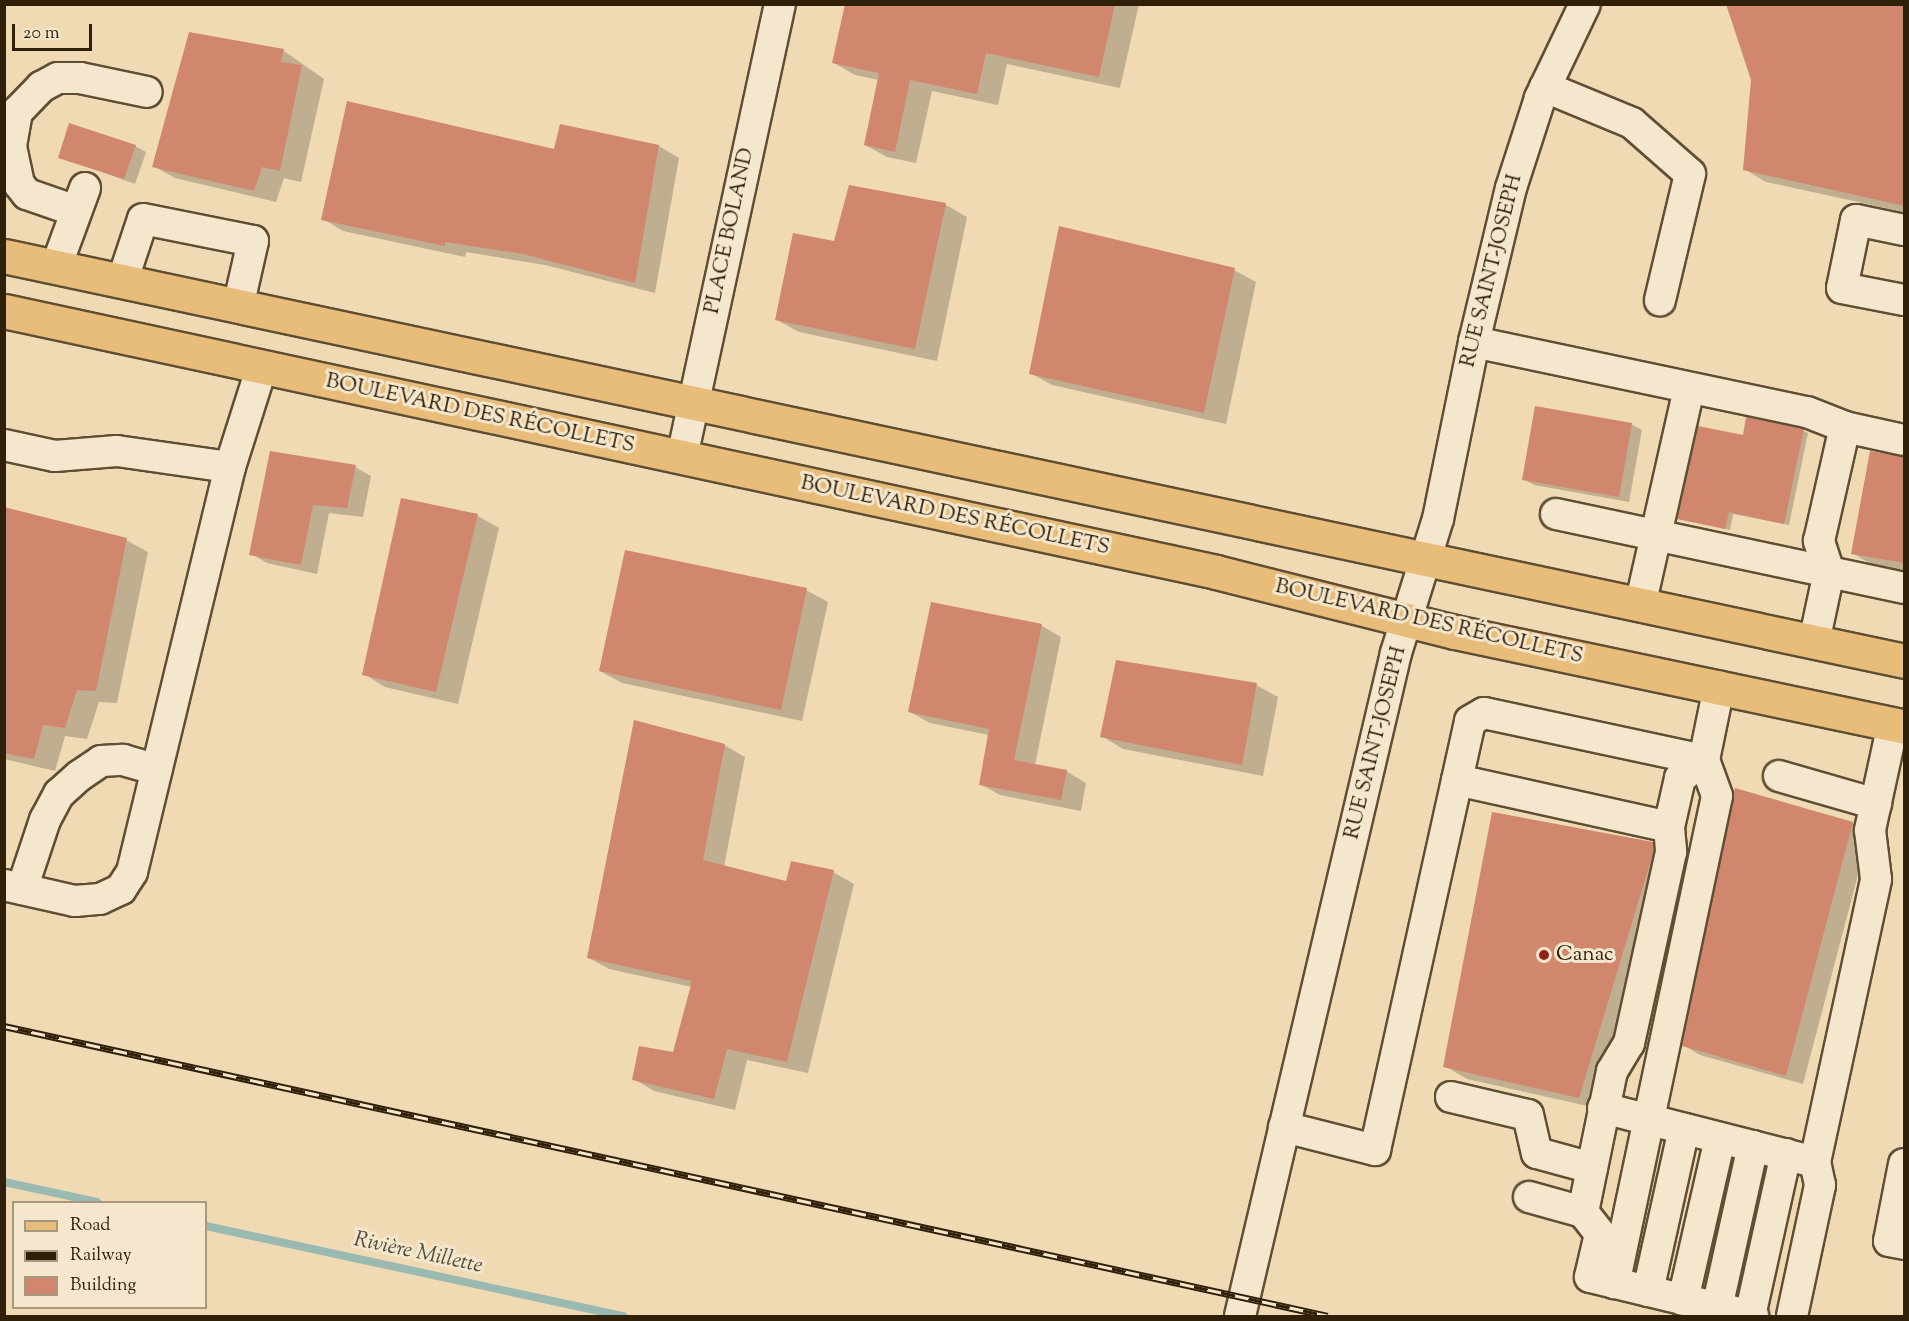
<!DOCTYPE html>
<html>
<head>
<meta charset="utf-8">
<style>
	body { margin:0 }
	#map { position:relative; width:1909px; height:1321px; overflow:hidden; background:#efdab3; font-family:"Sorts Mill Goudy",serif }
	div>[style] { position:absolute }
	.shadow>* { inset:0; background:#0003 }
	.stream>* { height:8px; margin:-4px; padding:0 4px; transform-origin:4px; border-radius:4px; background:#9abab1 }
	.building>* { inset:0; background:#d0876e }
	.roads { filter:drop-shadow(2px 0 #604e34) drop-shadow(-2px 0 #604e34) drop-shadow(0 2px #604e34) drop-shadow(0 -2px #604e34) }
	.minor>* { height:30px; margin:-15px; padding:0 15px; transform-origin:15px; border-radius:15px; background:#f5e7ce }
	.major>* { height:33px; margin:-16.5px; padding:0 16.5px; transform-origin:16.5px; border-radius:16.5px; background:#e8bd7a }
	.rail>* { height:7px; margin-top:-3.5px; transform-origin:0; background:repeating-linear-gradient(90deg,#f5e7ce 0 14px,#312009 0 28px); box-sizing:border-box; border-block:2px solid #312009 }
	.dots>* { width:16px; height:16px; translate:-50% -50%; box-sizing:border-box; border:3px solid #f5e7ce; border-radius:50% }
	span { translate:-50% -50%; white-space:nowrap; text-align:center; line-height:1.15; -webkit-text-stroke:6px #f5e7ce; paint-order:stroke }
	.street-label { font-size:21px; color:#312009 }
	.poi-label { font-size:21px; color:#312009 }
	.left { translate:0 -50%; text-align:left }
	.water-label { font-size:22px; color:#504e3b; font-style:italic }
	.frame { position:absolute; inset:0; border:6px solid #312009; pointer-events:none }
	.legend { position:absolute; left:12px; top:1201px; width:195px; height:108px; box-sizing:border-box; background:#f5e7ce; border:2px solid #a7977f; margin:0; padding:8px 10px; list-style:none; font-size:18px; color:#312009 }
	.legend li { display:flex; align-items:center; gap:12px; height:30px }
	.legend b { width:30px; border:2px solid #a7977f }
	.scale { position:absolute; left:12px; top:24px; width:80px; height:27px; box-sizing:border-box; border:3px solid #312009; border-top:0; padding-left:8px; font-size:18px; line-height:21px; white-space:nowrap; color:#312009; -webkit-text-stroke:4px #f5e7ce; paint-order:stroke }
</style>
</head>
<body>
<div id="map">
	<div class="shadow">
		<i style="clip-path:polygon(847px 4px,1139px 4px,1120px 88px,1007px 64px,998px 105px,932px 91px,916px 163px,887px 157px,865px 145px,879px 80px,855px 75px,834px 63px)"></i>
		<i style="clip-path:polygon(1904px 4px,1904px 212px,1766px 182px,1744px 169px,1753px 79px)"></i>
		<i style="clip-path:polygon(190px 34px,284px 51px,324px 79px,301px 182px,284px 178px,276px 202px,175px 178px,153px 166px)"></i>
		<i style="clip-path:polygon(561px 126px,659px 146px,679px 158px,655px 293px,545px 265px,466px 252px,465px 257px,343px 231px,323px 219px,556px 151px)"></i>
		<i style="clip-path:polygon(135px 146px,146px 152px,135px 184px,60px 157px)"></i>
		<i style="clip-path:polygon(850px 187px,946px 205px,967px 217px,937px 361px,799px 332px,777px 320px,835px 242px)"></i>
		<i style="clip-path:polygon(1234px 270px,1256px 282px,1226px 424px,1052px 385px,1030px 373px)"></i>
		<i style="clip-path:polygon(1631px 424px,1642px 430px,1629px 502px,1534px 485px,1523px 479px)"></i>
		<i style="clip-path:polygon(1803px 431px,1808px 433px,1789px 525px,1733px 514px,1730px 530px,1679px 518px,1744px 436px)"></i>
		<i style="clip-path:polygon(1904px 459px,1904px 570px,1871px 564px,1852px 553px)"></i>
		<i style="clip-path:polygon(355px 467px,371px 476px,363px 517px,329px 513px,317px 574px,267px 563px,251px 554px)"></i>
		<i style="clip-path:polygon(402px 500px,478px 516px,499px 528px,458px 704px,385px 687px,364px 674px)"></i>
		<i style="clip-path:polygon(4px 508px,126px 540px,148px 552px,117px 703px,99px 702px,87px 739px,65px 736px,55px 771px,4px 759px)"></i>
		<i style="clip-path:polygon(806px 590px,828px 602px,802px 721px,622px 683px,600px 671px)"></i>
		<i style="clip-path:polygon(1042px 626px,1061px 637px,1035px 765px,1066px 771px,1086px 783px,1081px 811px,1000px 795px,980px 784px,989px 735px,930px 723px,910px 712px)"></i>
		<i style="clip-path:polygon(1256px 685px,1278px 697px,1263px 776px,1123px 749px,1102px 736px)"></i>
		<i style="clip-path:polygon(724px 745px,745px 757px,724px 867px,787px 883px,833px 872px,854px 884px,808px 1073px,747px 1060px,735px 1110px,654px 1091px,634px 1079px,674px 1054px,692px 987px,609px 969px,589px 958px)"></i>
		<i style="clip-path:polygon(1736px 790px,1853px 823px,1869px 833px,1803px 1084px,1700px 1055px,1683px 1045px)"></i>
		<i style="clip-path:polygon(1652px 843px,1674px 856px,1601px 1109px,1467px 1079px,1445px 1066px)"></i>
	</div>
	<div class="stream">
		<i style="left:4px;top:1182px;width:95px;rotate:12.1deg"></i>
		<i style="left:206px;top:1226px;width:427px;rotate:12.2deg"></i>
	</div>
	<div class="building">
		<i style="clip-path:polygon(845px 4px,1115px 4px,1099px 77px,986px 53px,977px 94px,910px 80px,895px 152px,864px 145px,879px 73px,832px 63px)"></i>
		<i style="clip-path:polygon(1726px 4px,1905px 4px,1905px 206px,1743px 170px,1751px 80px)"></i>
		<i style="clip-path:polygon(189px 32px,284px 49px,281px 62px,302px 65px,280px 171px,262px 167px,254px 191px,152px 167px)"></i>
		<i style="clip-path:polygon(347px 101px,554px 149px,560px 124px,659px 145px,635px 283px,523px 254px,445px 242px,445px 246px,321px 220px)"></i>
		<i style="clip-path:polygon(69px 123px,136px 145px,124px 179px,58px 158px)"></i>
		<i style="clip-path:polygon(849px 185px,946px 203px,915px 349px,775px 320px,793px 233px,834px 241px)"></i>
		<i style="clip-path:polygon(1059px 226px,1235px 268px,1204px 413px,1029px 374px)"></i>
		<i style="clip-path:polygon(1535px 406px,1632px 423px,1619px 497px,1522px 480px)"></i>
		<i style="clip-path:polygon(1746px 417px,1804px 429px,1784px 524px,1729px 512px,1725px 529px,1677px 519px,1698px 426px,1743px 435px)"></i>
		<i style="clip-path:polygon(270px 451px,356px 465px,347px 508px,313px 505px,301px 565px,249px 555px)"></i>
		<i style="clip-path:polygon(1870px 451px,1905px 457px,1905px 563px,1851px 554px)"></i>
		<i style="clip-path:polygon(401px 498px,478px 514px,436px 692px,362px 675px)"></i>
		<i style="clip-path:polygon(4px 507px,127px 538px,96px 691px,77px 690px,65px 728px,43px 725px,34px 759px,4px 753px)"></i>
		<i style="clip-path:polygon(625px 550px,807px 588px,781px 710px,599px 671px)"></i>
		<i style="clip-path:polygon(931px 602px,1042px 624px,1014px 760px,1067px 770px,1061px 800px,979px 785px,989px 729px,908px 712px)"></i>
		<i style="clip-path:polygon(1116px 660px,1257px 683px,1242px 765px,1100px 737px)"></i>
		<i style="clip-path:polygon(634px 720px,725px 744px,703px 860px,786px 881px,791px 861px,834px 870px,787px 1062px,727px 1049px,714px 1099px,632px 1080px,639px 1046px,673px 1052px,692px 981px,587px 958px)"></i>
		<i style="clip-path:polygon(1735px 788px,1853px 822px,1786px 1076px,1682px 1046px)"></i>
		<i style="clip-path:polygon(1492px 812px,1653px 842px,1653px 853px,1579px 1098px,1443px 1067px)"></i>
	</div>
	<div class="roads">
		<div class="minor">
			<i style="left:1545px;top:87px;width:94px;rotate:22.5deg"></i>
			<i style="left:1632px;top:123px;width:77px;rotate:41.3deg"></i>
			<i style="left:1690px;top:174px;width:130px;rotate:103.4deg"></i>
			<i style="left:76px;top:211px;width:52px;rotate:-160.9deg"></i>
			<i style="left:27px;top:194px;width:13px;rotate:-129deg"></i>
			<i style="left:19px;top:184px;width:39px;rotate:-102deg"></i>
			<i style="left:11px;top:146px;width:35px;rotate:-80deg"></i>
			<i style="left:17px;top:112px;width:35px;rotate:-46deg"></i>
			<i style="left:41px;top:87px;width:19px;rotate:-28deg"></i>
			<i style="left:58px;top:78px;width:22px"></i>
			<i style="left:80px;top:78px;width:68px;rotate:11.8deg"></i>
			<i style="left:1904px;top:230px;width:49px;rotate:-168.2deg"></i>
			<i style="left:1856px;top:220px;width:69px;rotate:101.6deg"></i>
			<i style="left:1842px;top:288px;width:63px;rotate:11deg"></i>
			<i style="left:56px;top:267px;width:84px;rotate:-69.8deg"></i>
			<i style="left:122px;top:282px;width:66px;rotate:-71.6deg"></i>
			<i style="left:143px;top:219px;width:112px;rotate:11.3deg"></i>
			<i style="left:253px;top:241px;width:68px;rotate:102.8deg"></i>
			<i style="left:1474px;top:342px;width:340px;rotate:11.9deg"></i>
			<i style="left:1807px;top:412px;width:41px;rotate:21.5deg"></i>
			<i style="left:4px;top:445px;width:52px;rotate:12.2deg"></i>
			<i style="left:55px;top:456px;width:62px;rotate:-4.6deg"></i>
			<i style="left:117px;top:451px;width:114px;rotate:8.1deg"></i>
			<i style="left:682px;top:457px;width:463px;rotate:-77.8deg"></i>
			<i style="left:1556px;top:514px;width:356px;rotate:12deg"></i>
			<i style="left:1640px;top:606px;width:223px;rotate:-77.3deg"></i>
			<i style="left:1814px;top:642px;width:72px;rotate:-77.9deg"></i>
			<i style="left:1829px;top:572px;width:33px;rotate:-108deg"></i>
			<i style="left:1819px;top:541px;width:117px;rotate:-77.2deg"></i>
			<i style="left:1845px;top:427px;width:60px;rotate:12.4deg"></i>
			<i style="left:1779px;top:776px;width:101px;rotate:16.1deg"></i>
			<i style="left:1457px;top:780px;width:217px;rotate:12.5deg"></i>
			<i style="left:1669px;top:827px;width:50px;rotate:-77.3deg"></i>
			<i style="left:1680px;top:778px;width:30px;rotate:-37deg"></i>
			<i style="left:1704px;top:760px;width:38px;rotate:70deg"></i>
			<i style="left:1717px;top:796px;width:498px;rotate:101.9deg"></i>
			<i style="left:1669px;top:827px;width:25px;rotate:85deg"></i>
			<i style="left:1671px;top:852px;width:196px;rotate:102.4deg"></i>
			<i style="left:1629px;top:1043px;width:33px;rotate:121deg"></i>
			<i style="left:1612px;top:1071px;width:144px;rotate:101.6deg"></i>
			<i style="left:1583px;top:1212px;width:28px;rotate:52deg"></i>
			<i style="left:1600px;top:1234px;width:44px;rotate:103.1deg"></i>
			<i style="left:1590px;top:1277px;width:168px;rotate:13.5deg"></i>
			<i style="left:4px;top:885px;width:73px;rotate:12.7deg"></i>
			<i style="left:75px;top:901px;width:25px;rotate:-5deg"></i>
			<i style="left:100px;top:899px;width:23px;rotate:-25deg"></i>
			<i style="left:121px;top:889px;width:20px;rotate:-57deg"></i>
			<i style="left:132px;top:872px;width:417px;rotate:-76.4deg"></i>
			<i style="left:230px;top:467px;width:106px;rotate:-72.4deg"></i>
			<i style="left:22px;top:889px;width:73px;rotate:-71.6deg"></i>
			<i style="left:45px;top:820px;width:30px;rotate:-62deg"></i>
			<i style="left:59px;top:794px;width:27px;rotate:-42deg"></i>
			<i style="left:79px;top:776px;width:27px;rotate:-34deg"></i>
			<i style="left:101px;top:761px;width:22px;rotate:-3deg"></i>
			<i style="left:123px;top:760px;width:35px;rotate:16deg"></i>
			<i style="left:1451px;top:1097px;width:79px;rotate:13.2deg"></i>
			<i style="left:1528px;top:1115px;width:39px;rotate:77deg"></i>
			<i style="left:1537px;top:1153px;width:57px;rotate:15.3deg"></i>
			<i style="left:1603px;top:1108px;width:219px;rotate:14.3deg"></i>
			<i style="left:1815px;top:1162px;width:289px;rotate:-77.8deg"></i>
			<i style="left:1876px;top:879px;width:49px;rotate:-97deg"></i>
			<i style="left:1870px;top:830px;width:108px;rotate:-77.8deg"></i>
			<i style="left:1284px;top:1127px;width:94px;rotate:14.2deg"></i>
			<i style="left:1375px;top:1150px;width:439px;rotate:-77.5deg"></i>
			<i style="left:1470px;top:721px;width:16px;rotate:-30deg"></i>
			<i style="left:1484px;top:713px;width:225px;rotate:12.1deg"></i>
			<i style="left:1704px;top:760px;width:75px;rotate:-78.4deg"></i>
			<i style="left:1904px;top:1164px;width:78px;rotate:101deg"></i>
			<i style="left:1889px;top:1241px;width:15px;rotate:11deg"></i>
			<i style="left:1529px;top:1197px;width:56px;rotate:15.5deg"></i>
			<i style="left:1648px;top:1291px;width:166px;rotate:-77.5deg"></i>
			<i style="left:1683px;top:1300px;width:166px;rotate:-77.1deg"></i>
			<i style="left:1717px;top:1308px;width:166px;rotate:-77.5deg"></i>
			<i style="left:1240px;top:1316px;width:681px;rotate:-76.76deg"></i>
			<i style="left:1396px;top:653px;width:140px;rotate:-72.6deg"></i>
			<i style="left:1438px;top:519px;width:181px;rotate:-78.5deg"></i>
			<i style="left:1474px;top:342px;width:158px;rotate:-76.5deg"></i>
			<i style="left:1511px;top:188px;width:95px;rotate:-72.1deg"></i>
			<i style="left:1540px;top:98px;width:104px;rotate:-64.4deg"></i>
			<i style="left:1750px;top:1316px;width:166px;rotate:-77.5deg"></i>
			<i style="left:1792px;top:1316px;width:134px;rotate:-77.9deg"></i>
			<i style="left:1820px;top:1185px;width:24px;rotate:-102deg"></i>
		</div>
		<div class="major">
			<i style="left:4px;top:256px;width:1943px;rotate:12.03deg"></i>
			<i style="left:4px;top:311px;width:1240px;rotate:12.15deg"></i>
			<i style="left:1216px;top:572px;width:246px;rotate:14.1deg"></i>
			<i style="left:1455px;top:632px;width:459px;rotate:11.9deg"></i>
		</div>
	</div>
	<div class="rail">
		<i style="left:4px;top:1026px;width:1355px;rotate:12.35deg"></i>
	</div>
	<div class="dots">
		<i style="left:1544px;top:955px;background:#8f2418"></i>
	</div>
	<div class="street-label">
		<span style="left:730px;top:231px;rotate:-78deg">PLACE BOLAND</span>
		<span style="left:1492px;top:271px;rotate:-76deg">RUE SAINT-JOSEPH</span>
		<span style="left:480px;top:414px;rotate:12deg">BOULEVARD DES RÉCOLLETS</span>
		<span style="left:955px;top:516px;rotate:12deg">BOULEVARD DES RÉCOLLETS</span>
		<span style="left:1429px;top:622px;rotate:13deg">BOULEVARD DES RÉCOLLETS</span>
		<span style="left:1376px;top:743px;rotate:-76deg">RUE SAINT-JOSEPH</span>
	</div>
	<div class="poi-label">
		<span class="left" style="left:1556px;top:955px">Canac</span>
	</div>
	<div class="water-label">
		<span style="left:418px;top:1254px;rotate:12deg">Rivière Millette</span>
	</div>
	<div class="frame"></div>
	<ul class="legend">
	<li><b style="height:8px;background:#e8bd7a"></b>Road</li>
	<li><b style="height:8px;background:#312009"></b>Railway</li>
	<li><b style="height:16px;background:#d0876e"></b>Building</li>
	</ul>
	<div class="scale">20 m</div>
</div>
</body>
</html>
